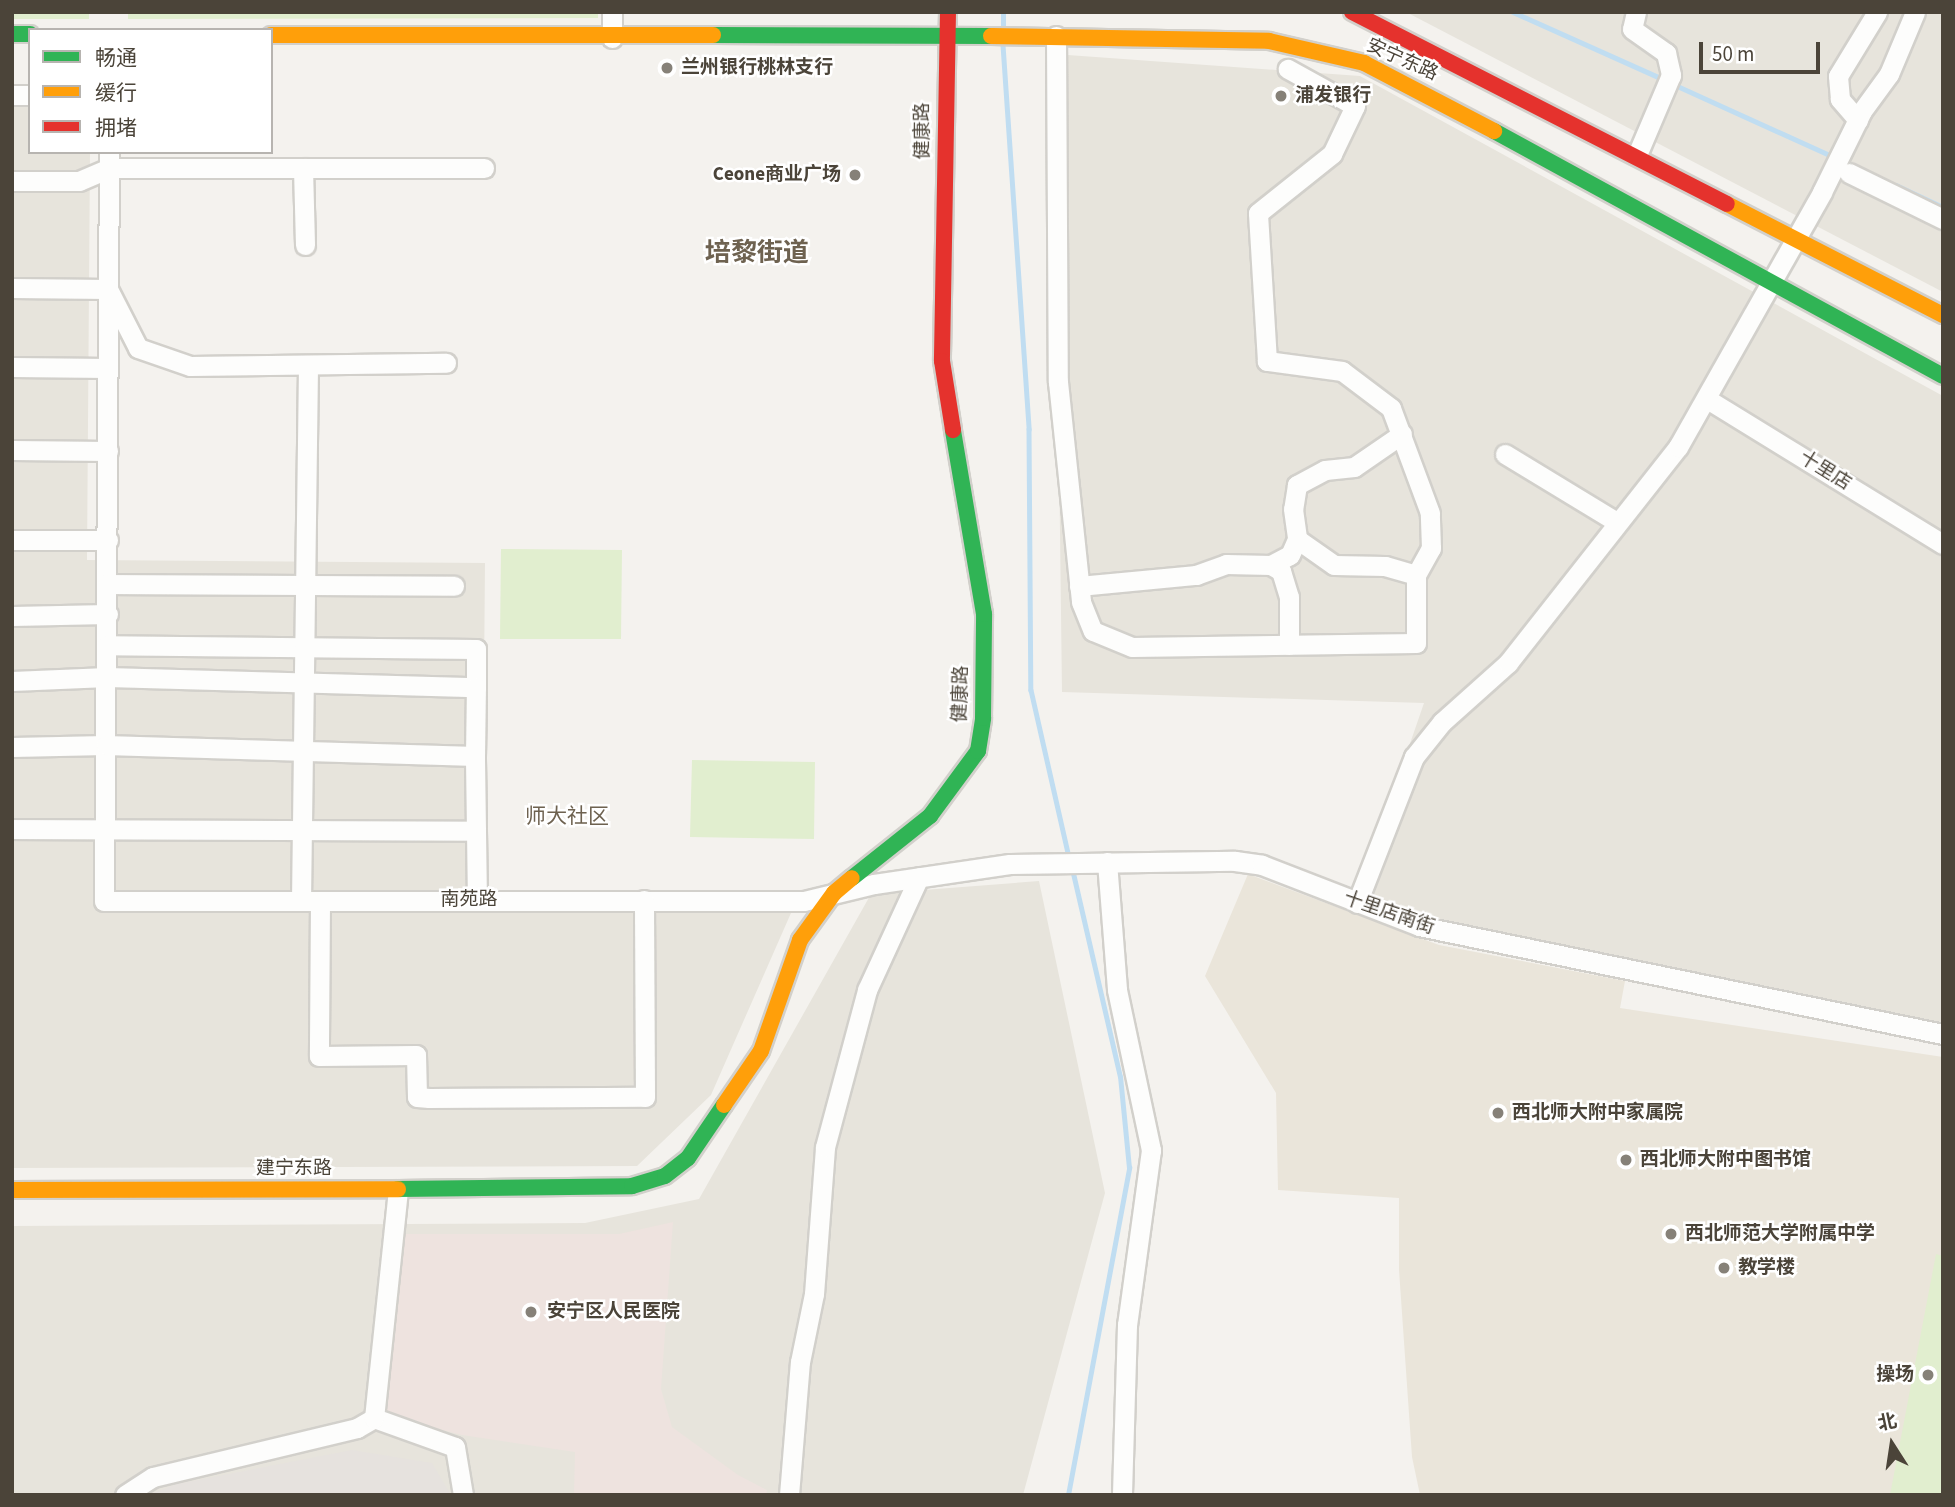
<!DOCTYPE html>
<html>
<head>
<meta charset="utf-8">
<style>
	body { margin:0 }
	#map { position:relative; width:1955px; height:1507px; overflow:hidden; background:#f4f2ee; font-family:"Source Sans 3","Noto Sans SC",sans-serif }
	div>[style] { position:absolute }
	.residential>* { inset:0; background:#e7e4dc }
	.industrial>* { inset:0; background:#e6e2de }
	.education>* { inset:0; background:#eae5da }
	.medical>* { inset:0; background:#eee3df }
	.green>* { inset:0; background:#e1eecf }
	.stream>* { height:4.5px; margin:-2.25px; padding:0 2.25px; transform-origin:2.25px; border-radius:2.25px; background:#c0ddf1 }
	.roads { filter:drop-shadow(2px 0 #d2d0cb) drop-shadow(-2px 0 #d2d0cb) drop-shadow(0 2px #d2d0cb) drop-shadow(0 -2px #d2d0cb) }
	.street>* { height:19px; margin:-9.5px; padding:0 9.5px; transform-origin:9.5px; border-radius:9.5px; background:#fdfdfc }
	.fast>* { height:16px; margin:-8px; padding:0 8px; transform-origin:8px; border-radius:8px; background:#30b455 }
	.slow>* { height:16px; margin:-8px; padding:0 8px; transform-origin:8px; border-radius:8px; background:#ff9f0a }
	.jam>* { height:16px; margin:-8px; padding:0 8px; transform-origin:8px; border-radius:8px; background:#e5322d }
	.dots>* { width:19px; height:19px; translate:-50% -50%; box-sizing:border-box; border:4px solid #fff; border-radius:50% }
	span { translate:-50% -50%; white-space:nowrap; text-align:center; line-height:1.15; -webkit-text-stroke:5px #fff; paint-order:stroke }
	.street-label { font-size:19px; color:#4b4439 }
	.poi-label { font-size:19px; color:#4b4439; font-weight:700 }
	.left { translate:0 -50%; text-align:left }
	.right { translate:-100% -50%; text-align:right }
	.neighbourhood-label { font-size:21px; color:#6e6250 }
	.district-label { font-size:26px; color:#6e6250; font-weight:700 }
	.frame { position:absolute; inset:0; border:14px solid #4b4439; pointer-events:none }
	.legend { position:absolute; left:28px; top:28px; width:245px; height:126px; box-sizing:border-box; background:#fff; border:2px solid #b7b4b0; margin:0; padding:9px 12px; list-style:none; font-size:21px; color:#4b4439 }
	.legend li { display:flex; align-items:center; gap:14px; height:35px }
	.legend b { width:35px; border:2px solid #b7b4b0 }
	.north { position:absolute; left:1857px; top:1409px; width:70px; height:70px; -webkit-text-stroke:5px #fff; paint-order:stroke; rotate:348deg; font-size:19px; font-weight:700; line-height:28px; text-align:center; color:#4b4439 }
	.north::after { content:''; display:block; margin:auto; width:24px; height:32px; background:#4b4439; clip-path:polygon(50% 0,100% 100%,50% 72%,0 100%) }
	.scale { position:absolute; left:1699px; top:42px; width:121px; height:32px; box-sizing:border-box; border:4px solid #4b4439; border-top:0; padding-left:9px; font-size:21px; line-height:24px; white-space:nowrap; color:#4b4439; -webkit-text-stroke:5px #fff; paint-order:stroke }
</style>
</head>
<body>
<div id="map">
	<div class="residential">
		<i style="clip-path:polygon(1406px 12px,1943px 12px,1943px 292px)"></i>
		<i style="clip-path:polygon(1054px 54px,1360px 76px,1943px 396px,1943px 1027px,1521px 947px,1357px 897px,1424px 703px,1062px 692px)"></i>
		<i style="clip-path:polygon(12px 85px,30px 86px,30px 152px,90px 152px,87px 560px,485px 563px,482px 910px,791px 913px,711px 1095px,637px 1166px,12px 1168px)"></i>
		<i style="clip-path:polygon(1039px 881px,1105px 1193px,1023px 1495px,12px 1495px,12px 1226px,585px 1223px,699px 1199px,871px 894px)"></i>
	</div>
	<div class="industrial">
		<i style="clip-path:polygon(352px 1450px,432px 1463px,451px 1495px,148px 1495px,177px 1484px)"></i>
	</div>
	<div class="education">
		<i style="clip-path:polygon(1248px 874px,1439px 945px,1625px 981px,1620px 1008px,1943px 1057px,1943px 1495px,1420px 1495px,1412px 1457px,1399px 1270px,1399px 1198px,1278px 1190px,1276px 1093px,1205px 976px)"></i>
	</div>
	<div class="medical">
		<i style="clip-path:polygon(673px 1222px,661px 1389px,672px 1427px,738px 1475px,767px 1490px,766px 1495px,574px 1495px,575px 1452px,462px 1435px,383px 1415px,405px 1234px,619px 1234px)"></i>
	</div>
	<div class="green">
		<i style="clip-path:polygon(12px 12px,89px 12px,89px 19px,12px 19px)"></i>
		<i style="clip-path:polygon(128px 12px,598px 12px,598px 18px,128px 19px)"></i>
		<i style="clip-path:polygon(501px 549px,622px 550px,621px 639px,500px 639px)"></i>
		<i style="clip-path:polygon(692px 760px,815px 762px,814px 839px,690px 837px)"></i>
		<i style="clip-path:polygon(1936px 1254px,1943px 1256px,1943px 1495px,1890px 1495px)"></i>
	</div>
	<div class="stream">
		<i style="left:1513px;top:12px;width:167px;rotate:24.1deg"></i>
		<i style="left:1003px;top:29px;width:17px;rotate:-90deg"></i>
		<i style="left:1003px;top:45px;width:385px;rotate:86.1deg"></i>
		<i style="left:1029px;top:429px;width:261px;rotate:89.6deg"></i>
		<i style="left:1031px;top:690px;width:171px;rotate:77.2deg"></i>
		<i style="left:1673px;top:84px;width:177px;rotate:24.4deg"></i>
		<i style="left:1896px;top:185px;width:52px;rotate:25.1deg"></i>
		<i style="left:1068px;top:1495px;width:333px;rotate:-79.4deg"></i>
		<i style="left:1129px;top:1168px;width:91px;rotate:-95.6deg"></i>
		<i style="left:1120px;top:1077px;width:213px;rotate:-103deg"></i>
	</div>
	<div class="roads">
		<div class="street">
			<i style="left:612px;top:12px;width:26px;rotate:90deg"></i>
			<i style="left:1636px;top:12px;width:17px;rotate:103deg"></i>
			<i style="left:1632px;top:29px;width:42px;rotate:35.2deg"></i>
			<i style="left:1666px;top:53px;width:23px;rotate:77deg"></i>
			<i style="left:1671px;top:75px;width:87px;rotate:113deg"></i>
			<i style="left:1056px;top:36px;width:346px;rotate:89.7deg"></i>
			<i style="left:1058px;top:382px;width:221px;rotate:84deg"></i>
			<i style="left:1081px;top:602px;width:31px;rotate:68deg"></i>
			<i style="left:1093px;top:631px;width:42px;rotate:22.3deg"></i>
			<i style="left:1132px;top:647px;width:284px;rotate:-0.8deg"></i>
			<i style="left:1416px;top:643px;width:68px;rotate:-90deg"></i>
			<i style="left:1416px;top:575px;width:31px;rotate:-61deg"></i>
			<i style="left:1431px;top:548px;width:35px;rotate:-92deg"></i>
			<i style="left:1430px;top:513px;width:112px;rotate:-110.4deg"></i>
			<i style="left:1391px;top:408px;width:61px;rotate:-142.9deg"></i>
			<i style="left:1342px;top:371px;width:76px;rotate:-172.4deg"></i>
			<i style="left:1267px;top:361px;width:148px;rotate:-93.5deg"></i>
			<i style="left:1258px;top:213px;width:95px;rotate:-38.6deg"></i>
			<i style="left:1332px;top:154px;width:53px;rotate:-64.4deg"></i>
			<i style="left:1355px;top:106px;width:77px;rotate:-151.1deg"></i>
			<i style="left:12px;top:95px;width:18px"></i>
			<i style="left:1858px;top:120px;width:28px;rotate:-131deg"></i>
			<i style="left:1840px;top:99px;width:23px;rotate:-95deg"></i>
			<i style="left:1838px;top:76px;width:75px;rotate:-58.6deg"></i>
			<i style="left:109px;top:152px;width:749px;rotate:90.38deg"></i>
			<i style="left:104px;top:901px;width:700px"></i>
			<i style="left:804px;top:901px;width:72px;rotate:-13.7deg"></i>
			<i style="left:874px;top:884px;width:137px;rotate:-8.4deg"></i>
			<i style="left:1010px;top:864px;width:225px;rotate:-0.8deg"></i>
			<i style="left:1235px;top:861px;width:27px;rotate:8deg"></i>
			<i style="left:1262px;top:865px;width:168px;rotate:21.2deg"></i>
			<i style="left:1419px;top:926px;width:535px;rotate:11.65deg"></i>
			<i style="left:303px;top:168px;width:77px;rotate:88.5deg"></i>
			<i style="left:1849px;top:173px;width:105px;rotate:26.1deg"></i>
			<i style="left:12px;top:181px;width:67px"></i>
			<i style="left:79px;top:181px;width:33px;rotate:-23deg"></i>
			<i style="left:109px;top:168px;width:375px"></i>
			<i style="left:12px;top:288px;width:96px;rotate:0.6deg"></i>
			<i style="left:108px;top:289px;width:66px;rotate:63deg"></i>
			<i style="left:138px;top:348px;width:55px;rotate:19.1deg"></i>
			<i style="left:190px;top:366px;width:256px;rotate:-0.7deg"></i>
			<i style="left:12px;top:367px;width:96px;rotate:0.6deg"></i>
			<i style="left:1707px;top:399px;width:277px;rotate:31.6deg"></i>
			<i style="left:1402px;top:434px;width:58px;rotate:145.5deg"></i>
			<i style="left:1354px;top:467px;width:29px;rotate:174deg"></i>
			<i style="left:1325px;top:470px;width:32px;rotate:152deg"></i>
			<i style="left:1297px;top:485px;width:24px;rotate:99deg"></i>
			<i style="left:1293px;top:509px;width:30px;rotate:82deg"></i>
			<i style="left:1297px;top:539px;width:45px;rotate:35.1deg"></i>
			<i style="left:1334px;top:565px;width:51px;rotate:1.1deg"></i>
			<i style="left:1385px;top:566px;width:32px;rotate:16deg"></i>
			<i style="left:12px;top:450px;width:96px;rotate:0.6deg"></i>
			<i style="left:1505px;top:454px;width:131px;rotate:31.3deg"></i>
			<i style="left:12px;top:540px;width:96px"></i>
			<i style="left:1271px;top:565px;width:21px;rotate:-28deg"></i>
			<i style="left:1290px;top:555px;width:17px;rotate:-66deg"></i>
			<i style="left:108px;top:584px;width:346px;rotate:0.3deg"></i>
			<i style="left:1079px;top:586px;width:118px;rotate:-5.4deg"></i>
			<i style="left:1196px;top:575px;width:32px;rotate:-20deg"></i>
			<i style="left:1226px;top:564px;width:45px;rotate:1.3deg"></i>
			<i style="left:1271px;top:565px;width:12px;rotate:31deg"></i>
			<i style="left:1281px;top:571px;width:27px;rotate:73deg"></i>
			<i style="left:1289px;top:597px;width:48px;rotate:90deg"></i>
			<i style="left:12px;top:616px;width:96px;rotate:-1.2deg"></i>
			<i style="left:12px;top:681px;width:95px;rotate:-2.4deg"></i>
			<i style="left:107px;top:677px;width:369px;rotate:1.6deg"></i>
			<i style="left:476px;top:687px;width:38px;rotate:-90deg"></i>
			<i style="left:476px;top:649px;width:369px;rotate:-179.4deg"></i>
			<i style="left:12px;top:747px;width:94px;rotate:-1.2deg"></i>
			<i style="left:106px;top:745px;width:369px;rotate:1.7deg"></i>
			<i style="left:475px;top:756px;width:69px;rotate:-89.2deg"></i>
			<i style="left:12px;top:829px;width:464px;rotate:0.2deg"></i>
			<i style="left:476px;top:831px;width:75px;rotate:-90.8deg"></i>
			<i style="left:476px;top:831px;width:69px;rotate:89.2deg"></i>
			<i style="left:1107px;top:862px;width:128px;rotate:85.5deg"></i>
			<i style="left:1117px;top:990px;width:164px;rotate:78deg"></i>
			<i style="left:1151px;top:1150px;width:177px;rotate:97.8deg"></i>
			<i style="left:1127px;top:1325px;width:170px;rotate:91.7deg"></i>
			<i style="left:301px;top:901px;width:536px;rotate:-89.25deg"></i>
			<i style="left:320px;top:901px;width:155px;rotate:90.4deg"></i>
			<i style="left:319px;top:1056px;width:97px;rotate:-0.6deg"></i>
			<i style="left:416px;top:1055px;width:42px;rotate:88.6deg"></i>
			<i style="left:417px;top:1097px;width:12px;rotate:5deg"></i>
			<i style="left:429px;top:1098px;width:216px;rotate:-0.3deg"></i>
			<i style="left:645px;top:1097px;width:197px;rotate:-90.3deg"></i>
			<i style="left:1357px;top:903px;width:157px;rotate:-68.7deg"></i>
			<i style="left:1414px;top:757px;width:45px;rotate:-51.3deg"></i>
			<i style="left:1442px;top:722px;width:89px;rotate:-41.8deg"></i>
			<i style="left:1508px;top:663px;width:275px;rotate:-51.8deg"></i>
			<i style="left:1678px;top:447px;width:293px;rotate:-60.5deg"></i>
			<i style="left:1822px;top:192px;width:90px;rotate:-63.7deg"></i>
			<i style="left:1862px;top:111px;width:46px;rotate:-53.9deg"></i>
			<i style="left:1889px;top:74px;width:67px;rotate:-67.2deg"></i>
			<i style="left:374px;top:1418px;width:86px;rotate:19.7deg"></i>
			<i style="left:455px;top:1447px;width:49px;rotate:80.5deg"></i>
			<i style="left:125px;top:1495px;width:33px;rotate:-33deg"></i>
			<i style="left:153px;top:1477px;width:210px;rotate:-13.5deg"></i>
			<i style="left:357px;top:1428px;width:20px;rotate:-30deg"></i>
			<i style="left:374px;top:1418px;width:229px;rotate:-84deg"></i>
			<i style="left:789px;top:1495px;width:133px;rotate:-85.3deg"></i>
			<i style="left:800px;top:1362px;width:69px;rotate:-78.4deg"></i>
			<i style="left:814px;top:1294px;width:147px;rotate:-85.7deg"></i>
			<i style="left:825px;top:1147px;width:163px;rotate:-75deg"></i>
			<i style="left:867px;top:990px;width:124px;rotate:-65.3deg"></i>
		</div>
		<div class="fast">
			<i style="left:12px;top:34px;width:18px"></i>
			<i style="left:713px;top:35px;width:278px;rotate:0.2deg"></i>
			<i style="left:1494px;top:131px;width:511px;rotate:28.62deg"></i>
			<i style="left:852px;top:878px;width:100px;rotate:-38.5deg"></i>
			<i style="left:930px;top:816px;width:81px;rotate:-53.6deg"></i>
			<i style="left:978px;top:751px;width:33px;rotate:-81deg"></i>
			<i style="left:983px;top:718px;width:104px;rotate:-89.4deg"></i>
			<i style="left:984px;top:614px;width:187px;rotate:-99.6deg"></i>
			<i style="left:398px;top:1189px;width:234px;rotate:-0.7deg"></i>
			<i style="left:632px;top:1186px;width:34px;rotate:-17deg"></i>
			<i style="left:665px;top:1176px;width:29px;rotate:-38deg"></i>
			<i style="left:688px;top:1158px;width:64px;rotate:-55.8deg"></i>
		</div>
		<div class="slow">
			<i style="left:271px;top:35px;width:442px"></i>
			<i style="left:991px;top:36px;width:278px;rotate:1deg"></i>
			<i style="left:1269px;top:41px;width:98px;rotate:13deg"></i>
			<i style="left:1364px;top:63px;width:147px;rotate:27.6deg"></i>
			<i style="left:1727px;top:204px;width:243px;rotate:27.2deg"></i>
			<i style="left:724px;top:1105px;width:65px;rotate:-55.6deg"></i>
			<i style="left:761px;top:1051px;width:118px;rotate:-70.6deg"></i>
			<i style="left:800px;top:940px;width:58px;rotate:-54.1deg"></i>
			<i style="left:834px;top:893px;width:23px;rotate:-40deg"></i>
			<i style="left:12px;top:1190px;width:386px;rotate:-0.1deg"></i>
		</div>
		<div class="jam">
			<i style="left:948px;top:12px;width:349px;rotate:91deg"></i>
			<i style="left:942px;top:361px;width:70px;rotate:80.9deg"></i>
			<i style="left:1352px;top:12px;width:421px;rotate:27.1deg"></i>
		</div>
	</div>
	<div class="dots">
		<i style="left:667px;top:68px;background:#868178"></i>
		<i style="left:1281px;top:96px;background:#868178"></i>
		<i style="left:855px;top:175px;background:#868178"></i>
		<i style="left:1498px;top:1113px;background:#868178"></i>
		<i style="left:1626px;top:1160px;background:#868178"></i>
		<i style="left:1671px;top:1234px;background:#868178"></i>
		<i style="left:1724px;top:1268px;background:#868178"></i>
		<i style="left:531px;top:1312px;background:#868178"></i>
		<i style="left:1928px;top:1375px;background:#868178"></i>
	</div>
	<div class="street-label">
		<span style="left:1402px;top:60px;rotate:24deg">安宁东路</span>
		<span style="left:923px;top:131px;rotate:-90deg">健康路</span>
		<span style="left:1825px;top:471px;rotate:32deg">十里店</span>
		<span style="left:961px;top:694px;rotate:-88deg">健康路</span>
		<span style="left:469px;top:900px">南苑路</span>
		<span style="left:1389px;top:913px;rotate:19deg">十里店南街</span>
		<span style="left:294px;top:1169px">建宁东路</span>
	</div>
	<div class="poi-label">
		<span class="left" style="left:681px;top:68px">兰州银行桃林支行</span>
		<span class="left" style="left:1295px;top:96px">浦发银行</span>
		<span class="right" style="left:841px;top:175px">Ceone商业广场</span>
		<span class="left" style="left:1512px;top:1113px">西北师大附中家属院</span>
		<span class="left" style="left:1640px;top:1160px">西北师大附中图书馆</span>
		<span class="left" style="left:1685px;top:1234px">西北师范大学附属中学</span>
		<span class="left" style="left:1738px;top:1268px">教学楼</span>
		<span class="left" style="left:547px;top:1312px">安宁区人民医院</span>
		<span class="right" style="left:1914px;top:1375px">操场</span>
	</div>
	<div class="neighbourhood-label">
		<span style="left:567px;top:816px">师大社区</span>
	</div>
	<div class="district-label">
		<span style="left:757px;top:253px">培黎街道</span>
	</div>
	<div class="frame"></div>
	<ul class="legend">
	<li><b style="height:9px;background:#30b455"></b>畅通</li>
	<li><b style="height:9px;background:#ff9f0a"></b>缓行</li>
	<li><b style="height:9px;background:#e5322d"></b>拥堵</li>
	</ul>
	<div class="north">北</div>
	<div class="scale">50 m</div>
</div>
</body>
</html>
